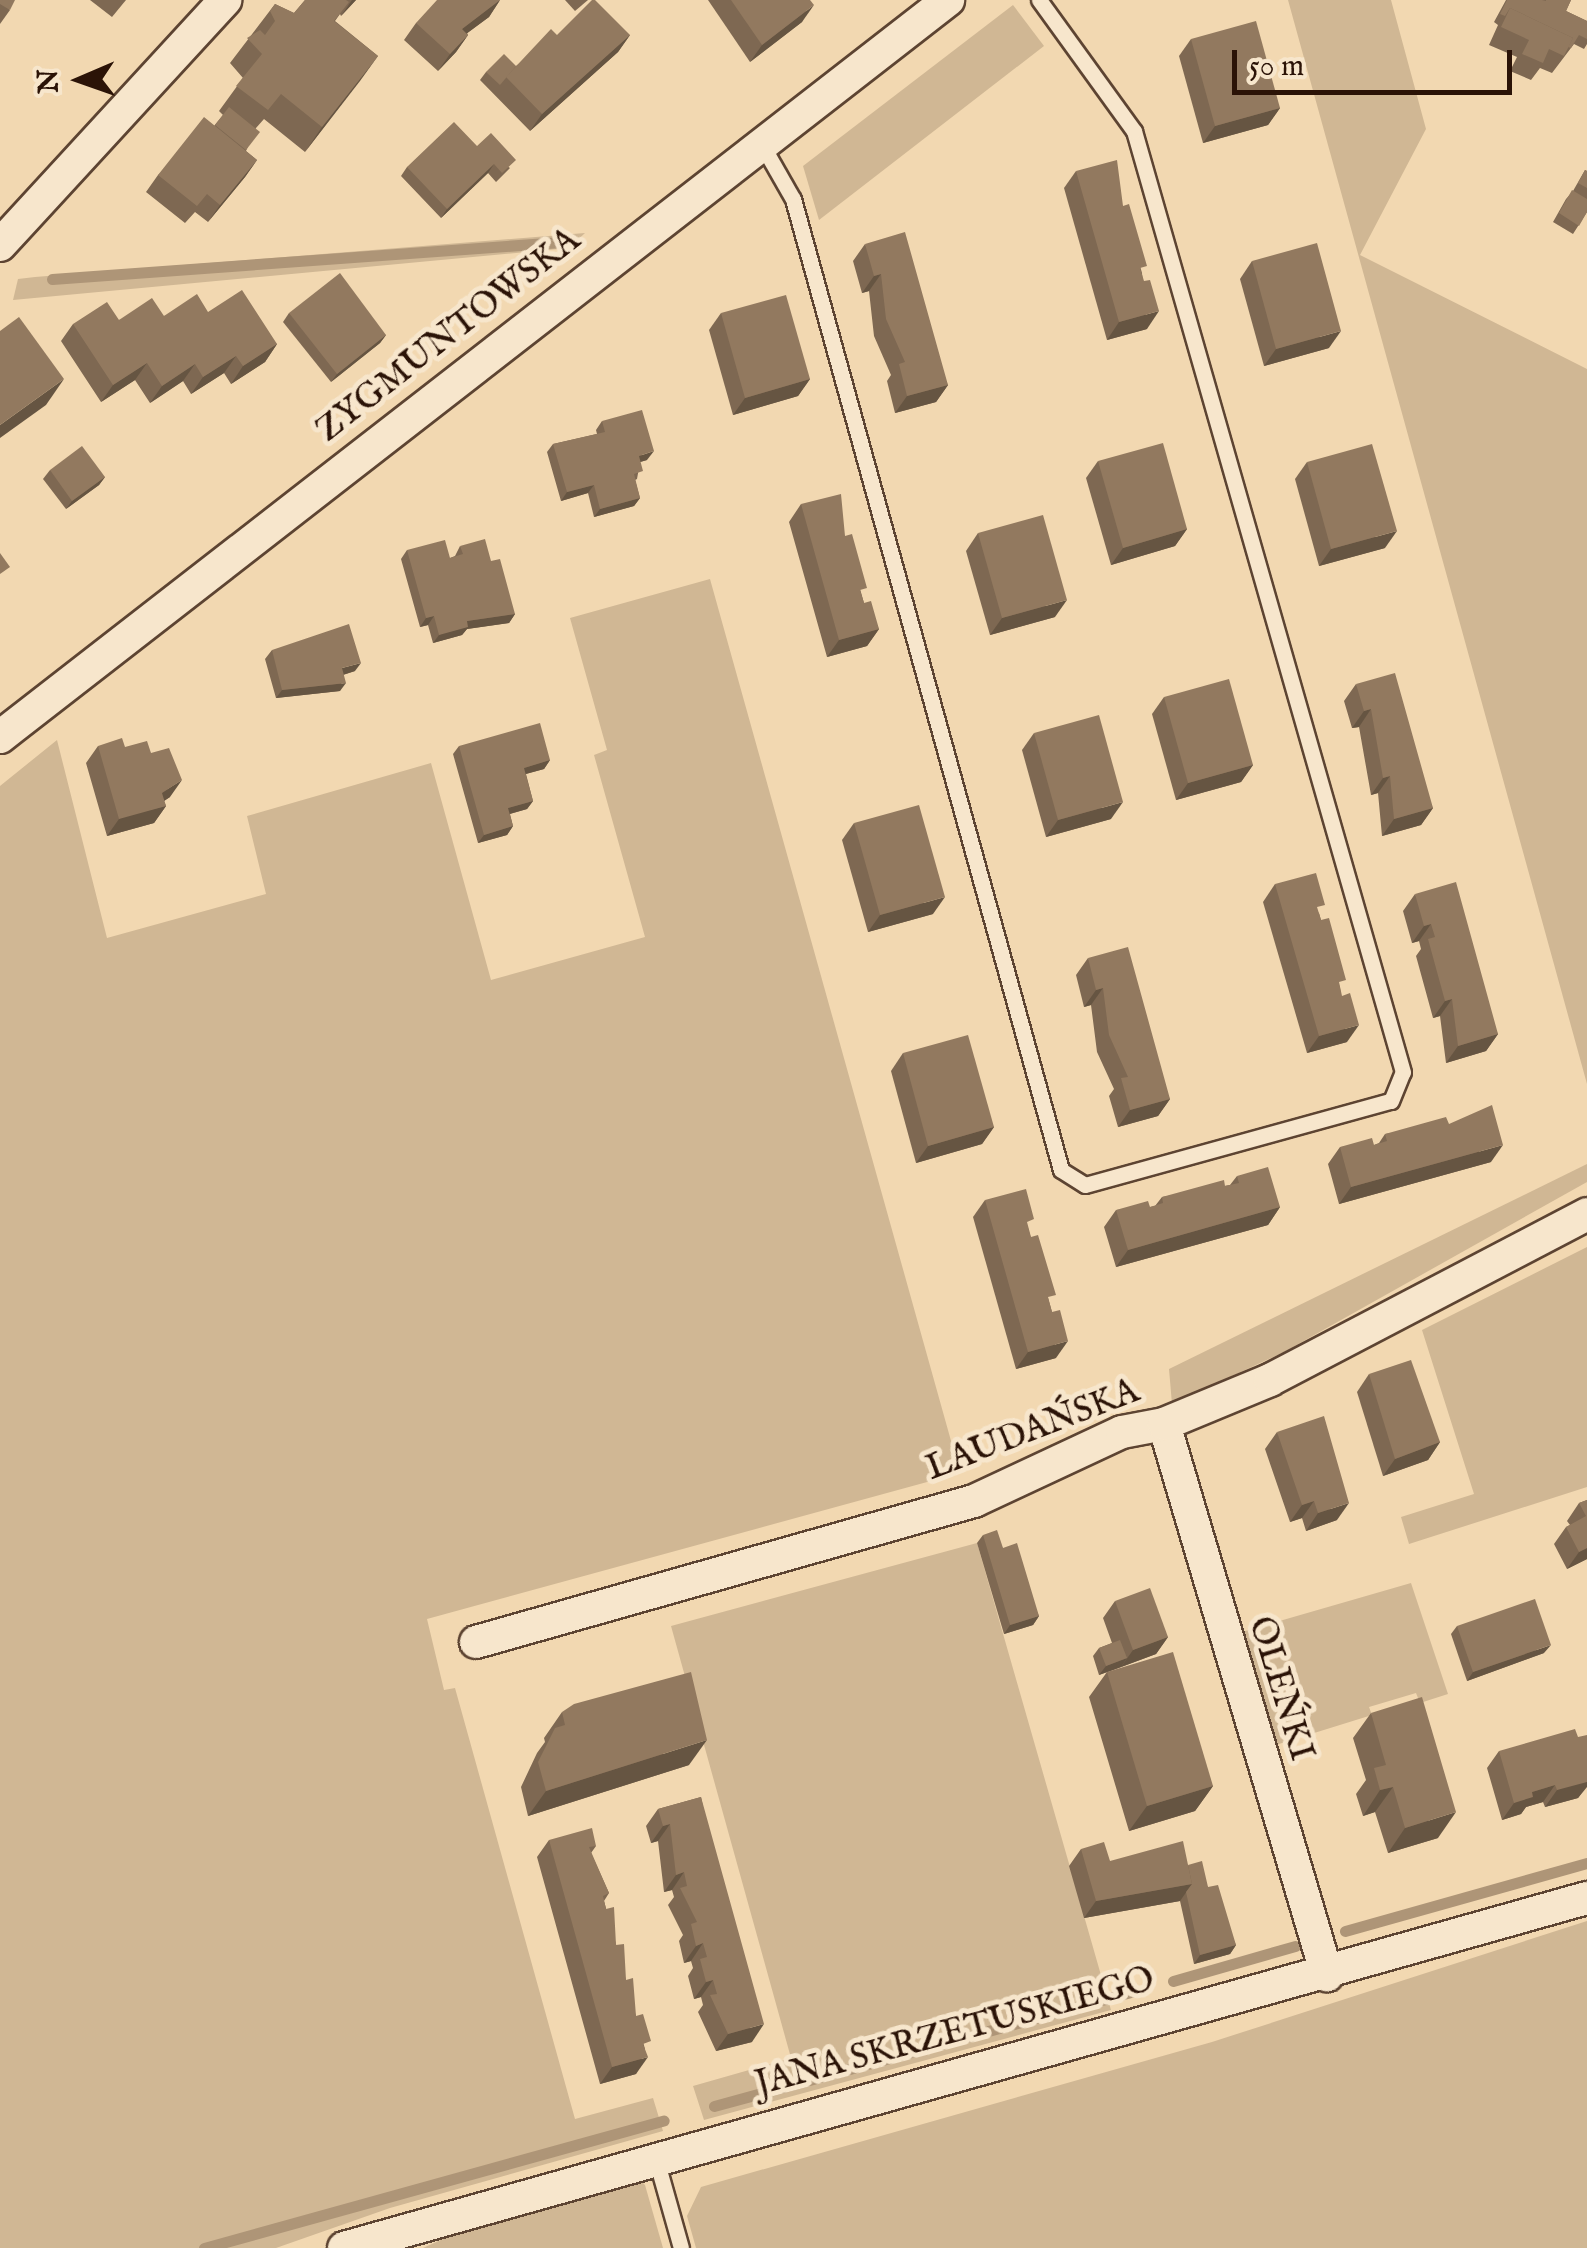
<!DOCTYPE html>
<html>
<head>
<meta charset="utf-8">
<style>
	body { margin:0 }
	#map { position:relative; width:1587px; height:2248px; overflow:hidden; background:#f2d8b1; font-family:"IM FELL English",serif }
	div>[style] { position:absolute }
	.green>* { inset:0; background:#d0b794 }
	.stream>* { height:11px; margin:-5.5px; padding:0 5.5px; transform-origin:5.5px; border-radius:5.5px; background:#ae9577 }
	.roads { filter:drop-shadow(2px 0 #5d4432) drop-shadow(-2px 0 #5d4432) drop-shadow(0 2px #5d4432) drop-shadow(0 -2px #5d4432) }
	.lane>* { height:15px; margin:-7.5px; padding:0 7.5px; transform-origin:7.5px; border-radius:7.5px; background:#f7e6cc }
	.street>* { height:32px; margin:-16px; padding:0 16px; transform-origin:16px; border-radius:16px; background:#f7e6cc }
	.wall>* { inset:0; background:#7e6852 }
	.shaded-wall>* { inset:0; background:#665542 }
	.building>* { inset:0; background:#92795f }
	span { translate:-50% -50%; white-space:nowrap; text-align:center; line-height:1.15; -webkit-text-stroke:10px #f7e6cc; paint-order:stroke }
	.street-label { font-size:35px; color:#2b1307 }
	.north { position:absolute; left:30px; top:30px; width:100px; height:100px; -webkit-text-stroke:8px #f7e6cc; paint-order:stroke; rotate:268deg; font-size:28px; font-weight:700; line-height:40px; text-align:center; color:#2b1307 }
	.north::after { content:''; display:block; margin:auto; width:35px; height:45px; background:#2b1307; clip-path:polygon(50% 0,100% 100%,50% 72%,0 100%) }
	.scale { position:absolute; left:1232px; top:50px; width:280px; height:45px; box-sizing:border-box; border:5px solid #2b1307; border-top:0; padding-left:12px; font-size:30px; line-height:35px; white-space:nowrap; color:#2b1307; -webkit-text-stroke:8px #f7e6cc; paint-order:stroke }
</style>
</head>
<body>
<div id="map">
	<div class="green">
		<i style="clip-path:polygon(1288px 0,1391px 0,1426px 129px,1360px 255px,1587px 369px,1587px 1084px)"></i>
		<i style="clip-path:polygon(1013px 5px,1044px 46px,819px 220px,803px 166px)"></i>
		<i style="clip-path:polygon(585px 233px,569px 248px,13px 300px,18px 279px,35px 277px)"></i>
		<i style="clip-path:polygon(710px 579px,960px 1473px,427px 1619px,444px 1690px,455px 1688px,575px 2119px,653px 2098px,663px 2131px,390px 2208px,276px 2248px,0 2248px,0 786px,57px 740px,107px 938px,266px 894px,247px 816px,431px 763px,491px 980px,645px 937px,594px 755px,607px 750px,570px 618px)"></i>
		<i style="clip-path:polygon(1587px 1164px,1587px 1182px,1284px 1352px,1172px 1404px,1169px 1369px)"></i>
		<i style="clip-path:polygon(1587px 1247px,1587px 1487px,1409px 1544px,1401px 1517px,1474px 1494px,1422px 1330px)"></i>
		<i style="clip-path:polygon(977px 1543px,1111px 2010px,704px 2120px,693px 2086px,791px 2058px,671px 1626px)"></i>
		<i style="clip-path:polygon(1411px 1583px,1448px 1694px,1420px 1703px,1416px 1693px,1369px 1707px,1372px 1715px,1263px 1749px,1228px 1636px)"></i>
		<i style="clip-path:polygon(1587px 1921px,1587px 2248px,696px 2248px,687px 2216px,701px 2187px,1212px 2042px)"></i>
		<i style="clip-path:polygon(637px 2177px,645px 2185px,663px 2248px,423px 2248px,535px 2197px)"></i>
	</div>
	<div class="stream">
		<i style="left:52px;top:279px;width:510px;rotate:-4.16deg"></i>
		<i style="left:1345px;top:1931px;width:251px;rotate:-15.7deg"></i>
		<i style="left:1173px;top:1981px;width:127px;rotate:-16deg"></i>
		<i style="left:714px;top:2106px;width:436px;rotate:-15.3deg"></i>
		<i style="left:204px;top:2248px;width:477px;rotate:-15.5deg"></i>
	</div>
	<div class="roads">
		<div class="lane">
			<i style="left:761px;top:143px;width:64px;rotate:60.3deg"></i>
			<i style="left:793px;top:199px;width:1007px;rotate:74.57deg"></i>
			<i style="left:1061px;top:1170px;width:28px;rotate:32deg"></i>
			<i style="left:1085px;top:1185px;width:317px;rotate:-15.4deg"></i>
			<i style="left:1391px;top:1101px;width:31px;rotate:-68deg"></i>
			<i style="left:1403px;top:1072px;width:979px;rotate:-105.95deg"></i>
			<i style="left:1134px;top:131px;width:162px;rotate:-125.9deg"></i>
			<i style="left:656px;top:2159px;width:92px;rotate:74.3deg"></i>
		</div>
		<div class="street">
			<i style="left:0;top:245px;width:333px;rotate:-47.4deg"></i>
			<i style="left:0;top:737px;width:1201px;rotate:-37.86deg"></i>
			<i style="left:1164px;top:1424px;width:575px;rotate:73.52deg"></i>
			<i style="left:476px;top:1642px;width:518px;rotate:-15.81deg"></i>
			<i style="left:974px;top:1501px;width:163px;rotate:-25deg"></i>
			<i style="left:1122px;top:1432px;width:43px;rotate:-10.8deg"></i>
			<i style="left:1164px;top:1424px;width:115px;rotate:-22.5deg"></i>
			<i style="left:1270px;top:1380px;width:358px;rotate:-27.6deg"></i>
			<i style="left:344px;top:2248px;width:1291px;rotate:-15.73deg"></i>
		</div>
	</div>
	<div class="wall">
		<i style="clip-path:polygon(0 0,10px 10px,0 24px)"></i>
		<i style="clip-path:polygon(90px 0,126px 0,112px 17px)"></i>
		<i style="clip-path:polygon(305px 0,356px 0,341px 16px,340px 14px,335px 21px,378px 56px,305px 152px,264px 119px,256px 128px,246px 151px,257px 160px,245px 177px,208px 222px,195px 212px,185px 223px,146px 192px,158px 175px,214px 126px,223px 115px,219px 111px,243px 78px,230px 63px,275px 4px,294px 13px)"></i>
		<i style="clip-path:polygon(500px 0,489px 17px,467px 33px,468px 35px,456px 52px,438px 71px,404px 40px,416px 23px)"></i>
		<i style="clip-path:polygon(565px 0,588px 0,575px 11px)"></i>
		<i style="clip-path:polygon(708px 0,810px 0,802px 22px,750px 62px)"></i>
		<i style="clip-path:polygon(1506px 0,1571px 0,1566px 11px,1587px 21px,1587px 44px,1584px 49px,1574px 44px,1552px 73px,1540px 68px,1531px 80px,1510px 71px,1517px 57px,1489px 45px,1498px 25px,1494px 22px)"></i>
		<i style="clip-path:polygon(557px 35px,630px 35px,618px 52px,530px 131px,480px 80px,486px 72px,516px 66px)"></i>
		<i style="clip-path:polygon(1191px 39px,1280px 108px,1268px 125px,1203px 143px,1179px 56px)"></i>
		<i style="clip-path:polygon(477px 146px,510px 168px,496px 182px,488px 173px,441px 218px,401px 176px,407px 167px)"></i>
		<i style="clip-path:polygon(1585px 170px,1587px 171px,1587px 212px,1573px 234px,1553px 222px,1566px 199px,1573px 191px)"></i>
		<i style="clip-path:polygon(1076px 171px,1123px 206px,1142px 273px,1147px 329px,1107px 340px,1064px 188px)"></i>
		<i style="clip-path:polygon(865px 244px,948px 385px,936px 402px,895px 413px,887px 381px,891px 375px,874px 336px,869px 291px,862px 293px,853px 261px)"></i>
		<i style="clip-path:polygon(1252px 261px,1329px 348px,1264px 366px,1240px 279px)"></i>
		<i style="clip-path:polygon(208px 312px,277px 344px,265px 362px,231px 384px,224px 373px,191px 394px,183px 381px,150px 403px,135px 380px,101px 402px,61px 341px,73px 324px)"></i>
		<i style="clip-path:polygon(289px 313px,386px 335px,380px 343px,331px 382px,283px 322px)"></i>
		<i style="clip-path:polygon(721px 313px,810px 379px,798px 396px,733px 415px,709px 330px)"></i>
		<i style="clip-path:polygon(602px 421px,647px 460px,640px 462px,637px 479px,635px 480px,640px 498px,634px 506px,594px 517px,588px 493px,561px 501px,547px 452px,553px 444px,597px 434px,596px 430px)"></i>
		<i style="clip-path:polygon(1098px 461px,1187px 529px,1175px 546px,1111px 565px,1086px 478px)"></i>
		<i style="clip-path:polygon(1307px 462px,1385px 548px,1319px 566px,1295px 479px)"></i>
		<i style="clip-path:polygon(50px 470px,105px 477px,99px 485px,66px 509px,43px 479px)"></i>
		<i style="clip-path:polygon(801px 504px,845px 536px,864px 603px,879px 629px,867px 646px,827px 657px,789px 522px)"></i>
		<i style="clip-path:polygon(978px 533px,1055px 617px,990px 635px,966px 551px)"></i>
		<i style="clip-path:polygon(460px 546px,515px 614px,509px 623px,467px 629px,462px 635px,433px 643px,428px 625px,420px 627px,401px 559px,407px 550px,450px 558px,455px 556px)"></i>
		<i style="clip-path:polygon(272px 650px,355px 671px,343px 675px,340px 691px,276px 698px,265px 659px)"></i>
		<i style="clip-path:polygon(1356px 684px,1433px 808px,1421px 825px,1382px 836px,1378px 793px,1371px 795px,1359px 727px,1352px 728px,1344px 701px)"></i>
		<i style="clip-path:polygon(1164px 697px,1253px 765px,1241px 782px,1176px 800px,1152px 714px)"></i>
		<i style="clip-path:polygon(1034px 733px,1111px 819px,1046px 837px,1022px 750px)"></i>
		<i style="clip-path:polygon(98px 746px,125px 747px,151px 753px,170px 797px,164px 801px,166px 806px,154px 823px,107px 836px,86px 763px)"></i>
		<i style="clip-path:polygon(459px 746px,550px 760px,544px 769px,526px 774px,533px 801px,527px 809px,510px 814px,513px 826px,507px 835px,478px 843px,453px 754px)"></i>
		<i style="clip-path:polygon(854px 823px,933px 914px,868px 932px,842px 840px)"></i>
		<i style="clip-path:polygon(1275px 884px,1319px 913px,1340px 988px,1347px 1042px,1307px 1053px,1263px 902px)"></i>
		<i style="clip-path:polygon(1415px 894px,1498px 1034px,1486px 1051px,1446px 1063px,1440px 1016px,1433px 1018px,1416px 956px,1421px 949px,1419px 941px,1412px 943px,1403px 911px)"></i>
		<i style="clip-path:polygon(1088px 958px,1170px 1099px,1158px 1116px,1118px 1127px,1109px 1096px,1114px 1089px,1097px 1052px,1091px 1005px,1084px 1007px,1076px 975px)"></i>
		<i style="clip-path:polygon(903px 1053px,994px 1127px,982px 1144px,916px 1163px,891px 1071px)"></i>
		<i style="clip-path:polygon(1449px 1124px,1491px 1162px,1339px 1204px,1328px 1164px,1340px 1147px,1374px 1145px,1379px 1143px,1385px 1134px)"></i>
		<i style="clip-path:polygon(1237px 1176px,1280px 1207px,1268px 1225px,1116px 1267px,1104px 1227px,1116px 1210px,1150px 1207px,1155px 1206px,1162px 1197px,1230px 1185px)"></i>
		<i style="clip-path:polygon(985px 1200px,1028px 1228px,1052px 1312px,1056px 1358px,1016px 1369px,973px 1217px)"></i>
		<i style="clip-path:polygon(1369px 1374px,1440px 1442px,1428px 1460px,1383px 1476px,1357px 1392px)"></i>
		<i style="clip-path:polygon(1277px 1432px,1337px 1520px,1306px 1531px,1302px 1518px,1290px 1522px,1265px 1449px)"></i>
		<i style="clip-path:polygon(1587px 1500px,1587px 1559px,1567px 1569px,1554px 1544px,1566px 1527px,1570px 1525px,1567px 1521px,1579px 1503px)"></i>
		<i style="clip-path:polygon(983px 1535px,1003px 1548px,1039px 1616px,1033px 1625px,1004px 1634px,977px 1543px)"></i>
		<i style="clip-path:polygon(1115px 1601px,1168px 1637px,1156px 1654px,1108px 1672px,1213px 1786px,1195px 1811px,1129px 1831px,1089px 1697px,1107px 1672px,1099px 1675px,1093px 1656px,1099px 1648px,1112px 1643px,1103px 1618px)"></i>
		<i style="clip-path:polygon(1457px 1626px,1544px 1653px,1467px 1681px,1451px 1634px)"></i>
		<i style="clip-path:polygon(562px 1712px,689px 1765px,528px 1816px,521px 1787px,537px 1753px,545px 1742px,544px 1738px)"></i>
		<i style="clip-path:polygon(1371px 1713px,1438px 1838px,1388px 1853px,1375px 1812px,1363px 1816px,1356px 1794px,1366px 1780px,1353px 1738px)"></i>
		<i style="clip-path:polygon(1499px 1751px,1586px 1787px,1578px 1798px,1545px 1807px,1543px 1802px,1526px 1807px,1521px 1814px,1502px 1820px,1487px 1768px)"></i>
		<i style="clip-path:polygon(701px 1797px,752px 2042px,716px 2051px,698px 2012px,703px 2005px,701px 1997px,694px 1999px,688px 1976px,693px 1968px,691px 1961px,684px 1963px,679px 1941px,683px 1935px,668px 1905px,674px 1897px,672px 1890px,664px 1892px,658px 1841px,651px 1843px,646px 1826px,658px 1809px)"></i>
		<i style="clip-path:polygon(549px 1840px,596px 1846px,591px 1853px,609px 1893px,604px 1901px,645px 2049px,636px 2074px,600px 2084px,537px 1857px)"></i>
		<i style="clip-path:polygon(1081px 1849px,1110px 1861px,1188px 1865px,1208px 1887px,1236px 1945px,1230px 1954px,1194px 1964px,1180px 1901px,1084px 1918px,1069px 1866px)"></i>
	</div>
	<div class="shaded-wall">
		<i style="clip-path:polygon(352px 0,356px 0,341px 16px)"></i>
		<i style="clip-path:polygon(500px 0,489px 17px,450px 46px,462px 29px)"></i>
		<i style="clip-path:polygon(814px 5px,802px 22px,750px 62px,762px 45px)"></i>
		<i style="clip-path:polygon(468px 35px,456px 52px,438px 71px,450px 54px)"></i>
		<i style="clip-path:polygon(630px 35px,618px 52px,530px 131px,542px 114px)"></i>
		<i style="clip-path:polygon(378px 56px,360px 81px,305px 152px,322px 127px)"></i>
		<i style="clip-path:polygon(1280px 108px,1268px 125px,1203px 143px,1215px 126px)"></i>
		<i style="clip-path:polygon(257px 160px,245px 177px,208px 222px,220px 205px)"></i>
		<i style="clip-path:polygon(494px 164px,488px 173px,441px 218px,447px 209px)"></i>
		<i style="clip-path:polygon(881px 274px,869px 291px,862px 293px,874px 276px)"></i>
		<i style="clip-path:polygon(1159px 311px,1147px 329px,1107px 340px,1119px 322px)"></i>
		<i style="clip-path:polygon(1341px 331px,1329px 348px,1264px 366px,1276px 349px)"></i>
		<i style="clip-path:polygon(386px 335px,380px 343px,331px 382px,337px 374px)"></i>
		<i style="clip-path:polygon(277px 344px,265px 362px,231px 384px,243px 366px)"></i>
		<i style="clip-path:polygon(236px 356px,224px 373px,191px 394px,203px 377px)"></i>
		<i style="clip-path:polygon(147px 363px,135px 380px,101px 402px,113px 385px)"></i>
		<i style="clip-path:polygon(195px 364px,183px 381px,150px 403px,162px 386px)"></i>
		<i style="clip-path:polygon(64px 379px,46px 405px,0 438px,0 425px)"></i>
		<i style="clip-path:polygon(810px 379px,798px 396px,733px 415px,745px 398px)"></i>
		<i style="clip-path:polygon(948px 385px,936px 402px,895px 413px,907px 396px)"></i>
		<i style="clip-path:polygon(654px 451px,647px 460px,633px 464px,639px 456px)"></i>
		<i style="clip-path:polygon(105px 477px,99px 485px,66px 509px,72px 501px)"></i>
		<i style="clip-path:polygon(594px 485px,588px 493px,561px 501px,567px 492px)"></i>
		<i style="clip-path:polygon(640px 498px,634px 506px,594px 517px,600px 509px)"></i>
		<i style="clip-path:polygon(1187px 529px,1175px 546px,1111px 565px,1123px 548px)"></i>
		<i style="clip-path:polygon(1397px 531px,1385px 548px,1319px 566px,1331px 549px)"></i>
		<i style="clip-path:polygon(1067px 600px,1055px 617px,990px 635px,1002px 618px)"></i>
		<i style="clip-path:polygon(515px 614px,509px 623px,467px 629px,462px 635px,433px 643px,439px 635px,467px 621px)"></i>
		<i style="clip-path:polygon(434px 616px,428px 625px,420px 627px,426px 618px)"></i>
		<i style="clip-path:polygon(879px 629px,867px 646px,827px 657px,839px 640px)"></i>
		<i style="clip-path:polygon(361px 663px,355px 671px,336px 677px,342px 668px)"></i>
		<i style="clip-path:polygon(346px 683px,340px 691px,276px 698px,282px 690px)"></i>
		<i style="clip-path:polygon(1371px 709px,1359px 727px,1352px 728px,1364px 711px)"></i>
		<i style="clip-path:polygon(550px 760px,544px 769px,518px 776px,524px 768px)"></i>
		<i style="clip-path:polygon(1253px 765px,1241px 782px,1176px 800px,1188px 783px)"></i>
		<i style="clip-path:polygon(1390px 776px,1378px 793px,1371px 795px,1383px 778px)"></i>
		<i style="clip-path:polygon(182px 780px,170px 797px,150px 810px,166px 806px,154px 823px,107px 836px,119px 819px)"></i>
		<i style="clip-path:polygon(533px 801px,527px 809px,502px 816px,508px 808px)"></i>
		<i style="clip-path:polygon(1123px 802px,1111px 819px,1046px 837px,1058px 820px)"></i>
		<i style="clip-path:polygon(1433px 808px,1421px 825px,1382px 836px,1394px 819px)"></i>
		<i style="clip-path:polygon(513px 826px,507px 835px,478px 843px,484px 835px)"></i>
		<i style="clip-path:polygon(945px 897px,933px 914px,868px 932px,880px 915px)"></i>
		<i style="clip-path:polygon(1431px 924px,1419px 941px,1412px 943px,1424px 926px)"></i>
		<i style="clip-path:polygon(1103px 988px,1091px 1005px,1084px 1007px,1096px 990px)"></i>
		<i style="clip-path:polygon(1452px 999px,1440px 1016px,1433px 1018px,1445px 1001px)"></i>
		<i style="clip-path:polygon(1359px 1025px,1347px 1042px,1307px 1053px,1319px 1036px)"></i>
		<i style="clip-path:polygon(1498px 1034px,1486px 1051px,1446px 1063px,1458px 1046px)"></i>
		<i style="clip-path:polygon(1170px 1099px,1158px 1116px,1118px 1127px,1130px 1110px)"></i>
		<i style="clip-path:polygon(994px 1127px,982px 1144px,916px 1163px,928px 1146px)"></i>
		<i style="clip-path:polygon(1503px 1145px,1491px 1162px,1339px 1204px,1351px 1187px)"></i>
		<i style="clip-path:polygon(1280px 1207px,1268px 1225px,1116px 1267px,1128px 1250px)"></i>
		<i style="clip-path:polygon(1068px 1341px,1056px 1358px,1016px 1369px,1028px 1352px)"></i>
		<i style="clip-path:polygon(1440px 1442px,1428px 1460px,1383px 1476px,1395px 1459px)"></i>
		<i style="clip-path:polygon(1314px 1501px,1302px 1518px,1290px 1522px,1302px 1505px)"></i>
		<i style="clip-path:polygon(1349px 1503px,1337px 1520px,1306px 1531px,1318px 1513px)"></i>
		<i style="clip-path:polygon(1587px 1548px,1587px 1559px,1567px 1569px,1579px 1552px)"></i>
		<i style="clip-path:polygon(1039px 1616px,1033px 1625px,1004px 1634px,1010px 1625px)"></i>
		<i style="clip-path:polygon(1168px 1637px,1156px 1654px,1121px 1667px,1133px 1650px)"></i>
		<i style="clip-path:polygon(1551px 1645px,1544px 1653px,1467px 1681px,1473px 1672px)"></i>
		<i style="clip-path:polygon(1127px 1658px,1121px 1667px,1099px 1675px,1106px 1666px)"></i>
		<i style="clip-path:polygon(707px 1740px,689px 1765px,528px 1816px,546px 1791px)"></i>
		<i style="clip-path:polygon(1587px 1773px,1587px 1787px,1578px 1798px,1545px 1807px,1557px 1790px)"></i>
		<i style="clip-path:polygon(1555px 1785px,1543px 1802px,1526px 1807px,1521px 1814px,1502px 1820px,1514px 1803px,1532px 1792px)"></i>
		<i style="clip-path:polygon(1213px 1786px,1195px 1811px,1129px 1831px,1147px 1806px)"></i>
		<i style="clip-path:polygon(1393px 1787px,1375px 1812px,1363px 1816px,1380px 1790px)"></i>
		<i style="clip-path:polygon(1456px 1812px,1438px 1838px,1388px 1853px,1405px 1828px)"></i>
		<i style="clip-path:polygon(670px 1824px,658px 1841px,651px 1843px,663px 1826px)"></i>
		<i style="clip-path:polygon(684px 1872px,672px 1890px,664px 1892px,676px 1875px)"></i>
		<i style="clip-path:polygon(1192px 1884px,1180px 1901px,1084px 1918px,1096px 1901px)"></i>
		<i style="clip-path:polygon(703px 1943px,691px 1961px,684px 1963px,696px 1946px)"></i>
		<i style="clip-path:polygon(1236px 1945px,1230px 1954px,1194px 1964px,1200px 1955px)"></i>
		<i style="clip-path:polygon(713px 1980px,701px 1997px,694px 1999px,706px 1982px)"></i>
		<i style="clip-path:polygon(764px 2024px,752px 2042px,716px 2051px,728px 2034px)"></i>
		<i style="clip-path:polygon(648px 2057px,636px 2074px,600px 2084px,612px 2067px)"></i>
	</div>
	<div class="building">
		<i style="clip-path:polygon(0 0,15px 0,10px 10px,0 4px)"></i>
		<i style="clip-path:polygon(305px 0,346px 0,349px 2px,334px 21px,378px 56px,322px 127px,281px 94px,268px 110px,236px 86px,262px 54px,247px 38px,260px 30px,265px 35px,275px 21px,270px 11px,275px 4px,294px 13px)"></i>
		<i style="clip-path:polygon(437px 0,500px 0,462px 29px,468px 35px,450px 54px,416px 23px)"></i>
		<i style="clip-path:polygon(592px 0,595px 0,630px 35px,542px 114px,506px 77px,551px 29px,557px 35px)"></i>
		<i style="clip-path:polygon(731px 0,810px 0,814px 5px,762px 45px)"></i>
		<i style="clip-path:polygon(1507px 0,1542px 0,1546px 1px,1546px 0,1571px 0,1566px 11px,1587px 21px,1587px 39px,1579px 35px,1571px 48px,1568px 47px,1573px 38px,1510px 8px,1505px 16px,1500px 14px)"></i>
		<i style="clip-path:polygon(1510px 8px,1573px 38px,1564px 56px,1549px 49px,1543px 63px,1522px 54px,1529px 40px,1501px 27px)"></i>
		<i style="clip-path:polygon(1256px 21px,1280px 108px,1215px 126px,1191px 39px)"></i>
		<i style="clip-path:polygon(504px 54px,516px 66px,500px 85px,486px 72px)"></i>
		<i style="clip-path:polygon(229px 107px,260px 132px,246px 150px,215px 125px)"></i>
		<i style="clip-path:polygon(204px 117px,257px 160px,220px 205px,207px 194px,197px 206px,158px 175px)"></i>
		<i style="clip-path:polygon(454px 122px,477px 146px,491px 133px,516px 160px,502px 173px,494px 164px,447px 209px,407px 167px)"></i>
		<i style="clip-path:polygon(1117px 160px,1123px 206px,1129px 204px,1147px 266px,1140px 268px,1144px 281px,1150px 280px,1159px 311px,1119px 322px,1076px 171px)"></i>
		<i style="clip-path:polygon(1585px 170px,1587px 171px,1587px 188px,1578px 183px)"></i>
		<i style="clip-path:polygon(1572px 190px,1587px 199px,1587px 212px,1579px 226px,1559px 213px)"></i>
		<i style="clip-path:polygon(905px 232px,948px 385px,907px 396px,899px 364px,905px 362px,886px 319px,881px 274px,874px 276px,865px 244px)"></i>
		<i style="clip-path:polygon(1317px 243px,1341px 331px,1276px 349px,1252px 261px)"></i>
		<i style="clip-path:polygon(340px 273px,386px 335px,337px 374px,289px 313px)"></i>
		<i style="clip-path:polygon(242px 290px,277px 344px,243px 366px,236px 356px,203px 377px,195px 364px,162px 386px,147px 363px,113px 385px,73px 324px,107px 302px,119px 320px,152px 298px,164px 316px,197px 294px,208px 312px)"></i>
		<i style="clip-path:polygon(786px 295px,810px 379px,745px 398px,721px 313px)"></i>
		<i style="clip-path:polygon(19px 317px,64px 379px,0 425px,0 331px)"></i>
		<i style="clip-path:polygon(642px 410px,654px 451px,639px 456px,643px 471px,634px 474px,640px 498px,600px 509px,594px 485px,567px 492px,553px 444px,605px 432px,602px 421px)"></i>
		<i style="clip-path:polygon(1163px 443px,1187px 529px,1123px 548px,1098px 461px)"></i>
		<i style="clip-path:polygon(1372px 444px,1397px 531px,1331px 549px,1307px 462px)"></i>
		<i style="clip-path:polygon(82px 446px,105px 477px,72px 501px,50px 470px)"></i>
		<i style="clip-path:polygon(841px 494px,845px 536px,852px 534px,867px 588px,860px 590px,864px 603px,871px 601px,879px 629px,839px 640px,801px 504px)"></i>
		<i style="clip-path:polygon(1043px 515px,1067px 600px,1002px 618px,978px 533px)"></i>
		<i style="clip-path:polygon(485px 539px,491px 561px,500px 559px,515px 614px,467px 621px,468px 627px,439px 635px,434px 616px,426px 618px,407px 550px,445px 540px,450px 558px,463px 554px,460px 546px)"></i>
		<i style="clip-path:polygon(0 553px,10px 567px,0 574px)"></i>
		<i style="clip-path:polygon(349px 624px,361px 663px,342px 668px,346px 683px,282px 690px,272px 650px)"></i>
		<i style="clip-path:polygon(1395px 673px,1433px 808px,1394px 819px,1390px 776px,1383px 778px,1371px 709px,1364px 711px,1356px 684px)"></i>
		<i style="clip-path:polygon(1229px 679px,1253px 765px,1188px 783px,1164px 697px)"></i>
		<i style="clip-path:polygon(1099px 715px,1123px 802px,1058px 820px,1034px 733px)"></i>
		<i style="clip-path:polygon(540px 723px,550px 760px,524px 768px,533px 801px,508px 808px,513px 826px,484px 835px,459px 746px)"></i>
		<i style="clip-path:polygon(122px 738px,125px 747px,147px 741px,151px 753px,169px 748px,182px 780px,162px 793px,166px 806px,119px 819px,98px 746px)"></i>
		<i style="clip-path:polygon(919px 805px,945px 897px,880px 915px,854px 823px)"></i>
		<i style="clip-path:polygon(1316px 873px,1325px 905px,1317px 907px,1321px 920px,1329px 918px,1346px 980px,1339px 982px,1342px 996px,1350px 993px,1359px 1025px,1319px 1036px,1275px 884px)"></i>
		<i style="clip-path:polygon(1456px 882px,1498px 1034px,1458px 1046px,1452px 999px,1445px 1001px,1428px 939px,1435px 937px,1431px 924px,1424px 926px,1415px 894px)"></i>
		<i style="clip-path:polygon(1128px 947px,1170px 1099px,1130px 1110px,1121px 1078px,1128px 1077px,1109px 1035px,1103px 988px,1096px 990px,1088px 958px)"></i>
		<i style="clip-path:polygon(968px 1035px,994px 1127px,928px 1146px,903px 1053px)"></i>
		<i style="clip-path:polygon(1492px 1105px,1503px 1145px,1351px 1187px,1340px 1147px,1372px 1138px,1374px 1145px,1387px 1141px,1385px 1134px,1446px 1117px,1449px 1124px)"></i>
		<i style="clip-path:polygon(1268px 1167px,1280px 1207px,1128px 1250px,1116px 1210px,1148px 1201px,1150px 1207px,1163px 1203px,1162px 1197px,1224px 1180px,1225px 1186px,1239px 1183px,1237px 1176px)"></i>
		<i style="clip-path:polygon(1026px 1189px,1034px 1219px,1027px 1222px,1031px 1237px,1038px 1235px,1056px 1295px,1048px 1297px,1052px 1312px,1060px 1310px,1068px 1341px,1028px 1352px,985px 1200px)"></i>
		<i style="clip-path:polygon(1411px 1360px,1440px 1442px,1395px 1459px,1369px 1374px)"></i>
		<i style="clip-path:polygon(1324px 1416px,1349px 1503px,1318px 1513px,1314px 1501px,1302px 1505px,1277px 1432px)"></i>
		<i style="clip-path:polygon(1587px 1500px,1587px 1548px,1579px 1552px,1566px 1527px,1586px 1516px,1579px 1503px)"></i>
		<i style="clip-path:polygon(997px 1530px,1003px 1548px,1017px 1543px,1039px 1616px,1010px 1625px,983px 1535px)"></i>
		<i style="clip-path:polygon(1150px 1588px,1168px 1637px,1133px 1650px,1115px 1601px)"></i>
		<i style="clip-path:polygon(1535px 1599px,1551px 1645px,1473px 1672px,1457px 1626px)"></i>
		<i style="clip-path:polygon(1120px 1640px,1127px 1658px,1106px 1666px,1099px 1648px)"></i>
		<i style="clip-path:polygon(1173px 1652px,1213px 1786px,1147px 1806px,1107px 1672px)"></i>
		<i style="clip-path:polygon(691px 1672px,707px 1740px,546px 1791px,538px 1762px,555px 1728px,565px 1725px,562px 1712px,574px 1704px)"></i>
		<i style="clip-path:polygon(1422px 1697px,1456px 1812px,1405px 1828px,1393px 1787px,1380px 1790px,1374px 1768px,1386px 1765px,1371px 1713px)"></i>
		<i style="clip-path:polygon(1575px 1729px,1578px 1737px,1587px 1735px,1587px 1782px,1557px 1790px,1555px 1785px,1532px 1792px,1533px 1797px,1514px 1803px,1499px 1751px)"></i>
		<i style="clip-path:polygon(701px 1797px,764px 2024px,728px 2034px,710px 1995px,717px 1994px,713px 1980px,706px 1982px,700px 1959px,707px 1957px,703px 1943px,696px 1946px,691px 1924px,697px 1922px,680px 1888px,687px 1886px,684px 1872px,676px 1875px,670px 1824px,663px 1826px,658px 1809px)"></i>
		<i style="clip-path:polygon(592px 1828px,596px 1846px,589px 1847px,609px 1893px,603px 1896px,606px 1909px,614px 1907px,616px 1945px,624px 1944px,626px 1980px,633px 1978px,636px 2016px,643px 2014px,651px 2041px,643px 2044px,648px 2057px,612px 2067px,549px 1840px)"></i>
		<i style="clip-path:polygon(1183px 1841px,1192px 1884px,1096px 1901px,1081px 1849px,1104px 1842px,1110px 1861px)"></i>
		<i style="clip-path:polygon(1202px 1861px,1208px 1887px,1218px 1885px,1236px 1945px,1200px 1955px,1186px 1892px,1192px 1884px,1188px 1865px)"></i>
	</div>
	<div class="street-label">
		<span style="left:449px;top:336px;rotate:-38deg">ZYGMUNTOWSKA</span>
		<span style="left:1033px;top:1431px;rotate:-21deg">LAUDAŃSKA</span>
		<span style="left:1280px;top:1689px;rotate:73deg">OLEŃKI</span>
		<span style="left:955px;top:2033px;rotate:-15deg">JANA SKRZETUSKIEGO</span>
	</div>
	<div class="north">N</div>
	<div class="scale">50 m</div>
</div>
</body>
</html>
